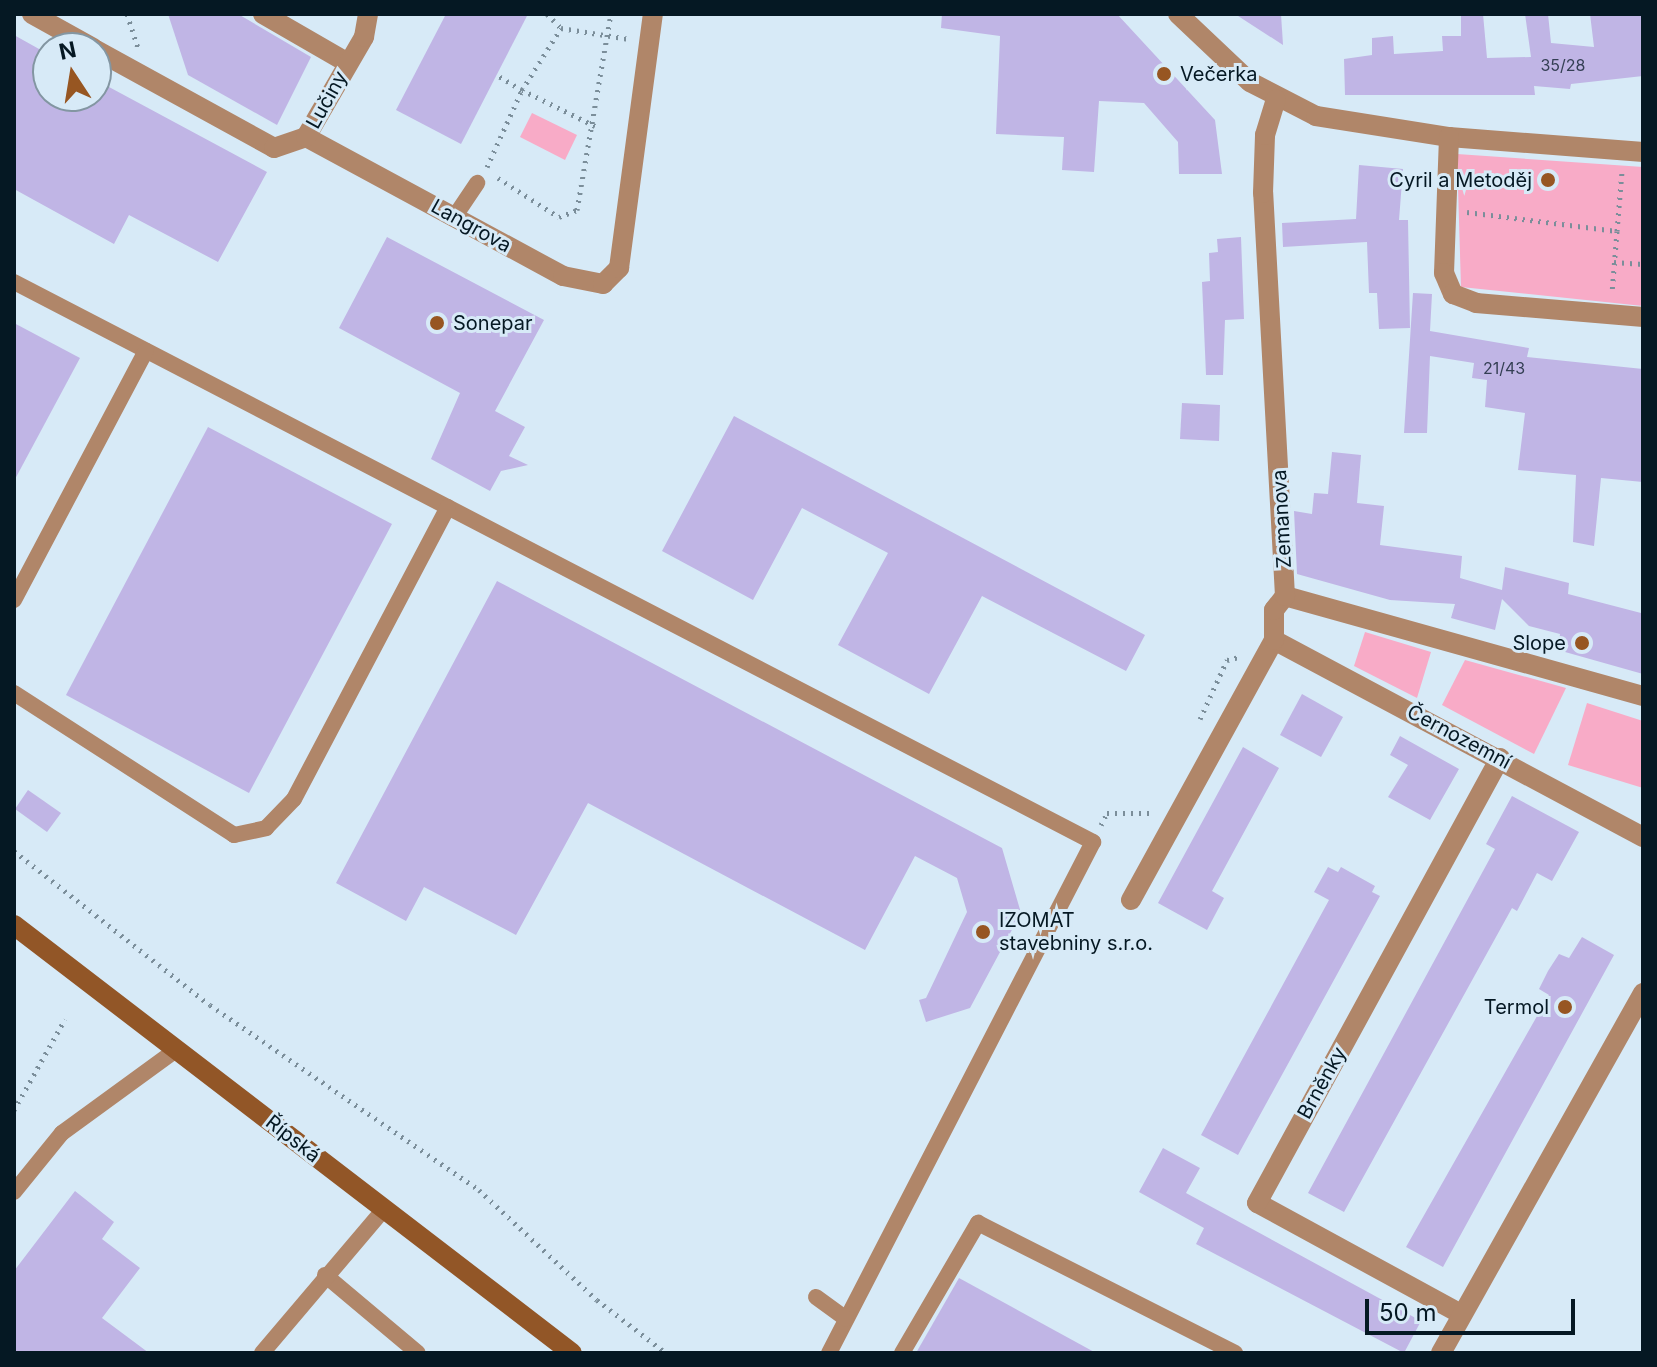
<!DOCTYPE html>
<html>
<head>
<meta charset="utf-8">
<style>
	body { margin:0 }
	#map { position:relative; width:1657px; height:1367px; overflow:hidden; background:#d7eaf7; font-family:Inter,sans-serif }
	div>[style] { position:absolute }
	.green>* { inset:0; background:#f8abc7 }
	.building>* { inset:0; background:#c0b5e5 }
	.path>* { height:5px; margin-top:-2.5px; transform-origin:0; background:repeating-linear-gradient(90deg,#7b8e9a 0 2px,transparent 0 8px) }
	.lane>* { height:16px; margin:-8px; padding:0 8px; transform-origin:8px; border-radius:8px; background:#b08669 }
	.street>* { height:20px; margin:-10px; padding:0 10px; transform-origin:10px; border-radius:10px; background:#b08669 }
	.secondary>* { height:20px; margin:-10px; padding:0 10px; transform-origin:10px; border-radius:10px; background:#925627 }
	.dots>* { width:22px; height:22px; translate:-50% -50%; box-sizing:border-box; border:4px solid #d7eaf7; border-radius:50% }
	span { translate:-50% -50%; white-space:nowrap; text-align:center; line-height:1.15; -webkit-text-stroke:6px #d7eaf7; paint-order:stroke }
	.number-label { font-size:16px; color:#343f54 }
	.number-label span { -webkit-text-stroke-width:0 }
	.poi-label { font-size:20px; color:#051823 }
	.left { translate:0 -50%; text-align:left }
	.right { translate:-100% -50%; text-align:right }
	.street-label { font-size:20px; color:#051823 }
	.frame { position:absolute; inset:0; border:16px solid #051823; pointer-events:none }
	.north { position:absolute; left:32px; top:32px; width:80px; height:80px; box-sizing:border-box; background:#d7eaf7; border:2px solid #8396a2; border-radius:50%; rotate:348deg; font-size:22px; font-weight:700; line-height:32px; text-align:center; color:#051823 }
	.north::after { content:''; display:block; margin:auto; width:28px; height:36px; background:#975622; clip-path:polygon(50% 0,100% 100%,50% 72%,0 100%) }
	.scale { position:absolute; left:1365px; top:1299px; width:210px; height:36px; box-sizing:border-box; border:4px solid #051823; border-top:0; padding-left:10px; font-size:24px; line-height:28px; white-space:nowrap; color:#051823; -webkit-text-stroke:6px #d7eaf7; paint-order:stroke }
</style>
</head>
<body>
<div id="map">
	<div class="green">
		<i style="clip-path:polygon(532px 113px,577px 135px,565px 160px,520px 137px)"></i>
		<i style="clip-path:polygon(1457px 154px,1643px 167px,1643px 306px,1461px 287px)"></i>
		<i style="clip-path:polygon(1365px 632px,1431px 652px,1417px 698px,1354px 666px)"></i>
		<i style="clip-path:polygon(1465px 660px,1566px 688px,1534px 754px,1442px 705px)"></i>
		<i style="clip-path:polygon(1587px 703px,1643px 721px,1643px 788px,1568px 765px)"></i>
	</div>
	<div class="building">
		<i style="clip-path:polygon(168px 14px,238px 14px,311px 57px,277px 125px,188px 75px)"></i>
		<i style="clip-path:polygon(446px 14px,528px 14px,461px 144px,396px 110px)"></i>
		<i style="clip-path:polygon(942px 14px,1117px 14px,1215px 120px,1222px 174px,1179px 174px,1178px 142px,1144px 103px,1099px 101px,1094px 172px,1062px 170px,1064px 137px,996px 134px,1000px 36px,941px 28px)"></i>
		<i style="clip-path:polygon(1235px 14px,1281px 14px,1283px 45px)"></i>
		<i style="clip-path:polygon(1461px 14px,1483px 14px,1487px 58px,1531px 57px,1525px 14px,1548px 14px,1551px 43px,1594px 47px,1590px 14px,1642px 14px,1643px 76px,1571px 84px,1570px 89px,1534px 86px,1535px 95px,1345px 95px,1344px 59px,1372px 55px,1372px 38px,1393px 36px,1394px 54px,1443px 51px,1442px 36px,1461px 36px)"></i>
		<i style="clip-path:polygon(14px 35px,48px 54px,48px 96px,96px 96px,96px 80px,267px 172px,218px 262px,129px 215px,114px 244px,14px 189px)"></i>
		<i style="clip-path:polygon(1359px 165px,1403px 169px,1399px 220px,1408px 220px,1410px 328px,1379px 329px,1377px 293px,1369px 293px,1367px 242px,1283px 247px,1282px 223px,1356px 219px)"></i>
		<i style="clip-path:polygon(387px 237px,544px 320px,495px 411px,525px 427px,509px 456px,528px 465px,501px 471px,490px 491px,431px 459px,460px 393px,339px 328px)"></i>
		<i style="clip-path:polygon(1241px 237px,1244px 319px,1225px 320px,1223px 375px,1206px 375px,1202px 282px,1210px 281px,1209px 253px,1218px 252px,1217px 239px)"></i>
		<i style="clip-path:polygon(1413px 293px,1432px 294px,1430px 331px,1529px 348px,1527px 357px,1643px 369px,1643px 482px,1601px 478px,1594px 546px,1573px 542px,1576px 475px,1518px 470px,1525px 413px,1485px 407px,1487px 380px,1472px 378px,1474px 363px,1430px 356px,1427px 433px,1404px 433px)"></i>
		<i style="clip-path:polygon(14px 323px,80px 358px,14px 481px)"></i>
		<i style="clip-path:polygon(1182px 403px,1220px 405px,1219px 441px,1180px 439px)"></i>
		<i style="clip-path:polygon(734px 416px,1145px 635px,1126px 671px,982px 596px,929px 694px,838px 645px,888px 553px,802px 508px,753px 600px,662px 551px)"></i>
		<i style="clip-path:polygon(208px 427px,392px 524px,249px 793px,66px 695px)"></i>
		<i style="clip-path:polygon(1332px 452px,1361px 455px,1357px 503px,1384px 506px,1380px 545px,1462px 556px,1460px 578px,1502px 590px,1505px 567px,1569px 583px,1568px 594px,1641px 613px,1643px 674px,1558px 650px,1560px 634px,1529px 626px,1502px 599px,1495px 630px,1451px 618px,1455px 604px,1390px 600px,1297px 574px,1294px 511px,1312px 514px,1314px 493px,1328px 494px)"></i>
		<i style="clip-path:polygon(497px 581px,1002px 848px,1021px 913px,970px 1008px,926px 1022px,919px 1000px,926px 998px,967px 912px,957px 878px,915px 856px,865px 950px,588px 803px,516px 935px,424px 887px,406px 921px,336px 883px)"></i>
		<i style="clip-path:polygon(1302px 694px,1343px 717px,1321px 757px,1280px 735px)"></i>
		<i style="clip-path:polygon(1400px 736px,1459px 769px,1430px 820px,1388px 797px,1408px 765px,1390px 755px)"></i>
		<i style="clip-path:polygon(1243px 747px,1279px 768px,1212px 891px,1224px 898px,1207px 930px,1158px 903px)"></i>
		<i style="clip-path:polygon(28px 790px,61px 813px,47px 832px,15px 809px)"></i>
		<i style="clip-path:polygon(1512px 796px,1579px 832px,1552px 881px,1537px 873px,1517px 911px,1512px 908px,1344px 1212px,1308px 1193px,1495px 849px,1486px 844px)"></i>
		<i style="clip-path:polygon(1328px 867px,1338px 872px,1341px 867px,1375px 886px,1372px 892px,1380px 896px,1238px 1155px,1201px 1135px,1329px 900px,1314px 892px)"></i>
		<i style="clip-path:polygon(1582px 937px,1614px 955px,1443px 1267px,1406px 1247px,1549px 995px,1539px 989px,1548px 971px,1559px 954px,1569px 958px)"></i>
		<i style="clip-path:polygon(1163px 1148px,1200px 1168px,1186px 1193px,1421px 1321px,1404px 1353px,1196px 1244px,1204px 1228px,1139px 1192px)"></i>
		<i style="clip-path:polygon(75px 1191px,114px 1222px,102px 1239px,140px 1268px,102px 1318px,149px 1353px,14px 1353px,14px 1271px)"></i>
		<i style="clip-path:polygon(959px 1278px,1096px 1353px,916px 1353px)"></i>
	</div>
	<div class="path">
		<i style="left:127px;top:14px;width:35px;rotate:72deg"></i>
		<i style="left:547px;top:14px;width:20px;rotate:45deg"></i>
		<i style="left:595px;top:126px;width:81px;rotate:-153.7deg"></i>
		<i style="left:522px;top:90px;width:73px;rotate:-57.8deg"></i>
		<i style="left:561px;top:28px;width:69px;rotate:9.2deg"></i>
		<i style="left:487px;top:167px;width:85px;rotate:-65.6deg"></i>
		<i style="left:522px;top:90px;width:29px;rotate:-149deg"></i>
		<i style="left:498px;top:178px;width:72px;rotate:32.6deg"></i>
		<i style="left:559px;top:217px;width:19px;rotate:-21deg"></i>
		<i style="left:577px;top:210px;width:199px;rotate:-80.2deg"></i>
		<i style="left:1467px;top:212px;width:151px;rotate:7.2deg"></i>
		<i style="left:1617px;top:231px;width:62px;rotate:94.6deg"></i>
		<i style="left:1617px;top:231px;width:59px;rotate:-85.2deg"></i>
		<i style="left:1614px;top:262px;width:29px;rotate:4deg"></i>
		<i style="left:1200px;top:719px;width:65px;rotate:-65.4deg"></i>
		<i style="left:1227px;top:660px;width:12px;rotate:-14deg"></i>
		<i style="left:1101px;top:825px;width:13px;rotate:-63deg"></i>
		<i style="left:1107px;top:813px;width:44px"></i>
		<i style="left:14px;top:851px;width:249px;rotate:38.2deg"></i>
		<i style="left:210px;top:1005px;width:326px;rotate:34.5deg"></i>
		<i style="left:479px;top:1190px;width:161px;rotate:43deg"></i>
		<i style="left:597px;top:1300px;width:87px;rotate:37.5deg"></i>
		<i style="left:14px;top:1110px;width:104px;rotate:-60.7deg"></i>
	</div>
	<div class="lane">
		<i style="left:455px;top:216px;width:40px;rotate:-56deg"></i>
		<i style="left:14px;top:282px;width:1216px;rotate:27.43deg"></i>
		<i style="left:1093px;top:842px;width:575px;rotate:117.32deg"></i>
		<i style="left:14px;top:600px;width:282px;rotate:-62.1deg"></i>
		<i style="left:14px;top:693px;width:262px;rotate:32.8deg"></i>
		<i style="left:234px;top:835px;width:33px;rotate:-12deg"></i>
		<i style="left:266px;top:828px;width:40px;rotate:-46deg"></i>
		<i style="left:294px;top:799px;width:330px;rotate:-62.2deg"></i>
		<i style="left:14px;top:1192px;width:76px;rotate:-50.9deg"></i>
		<i style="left:62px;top:1133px;width:141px;rotate:-36.1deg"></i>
		<i style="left:325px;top:1275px;width:121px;rotate:40deg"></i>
		<i style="left:816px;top:1297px;width:37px;rotate:36deg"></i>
		<i style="left:262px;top:1353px;width:189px;rotate:-49.7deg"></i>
		<i style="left:902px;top:1353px;width:151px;rotate:-59.7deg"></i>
		<i style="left:978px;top:1223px;width:288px;rotate:26.8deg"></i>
	</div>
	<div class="street">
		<i style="left:32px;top:14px;width:70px;rotate:29.1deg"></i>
		<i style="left:263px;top:14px;width:98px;rotate:30deg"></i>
		<i style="left:1178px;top:14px;width:99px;rotate:43.4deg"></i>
		<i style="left:1250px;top:82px;width:74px;rotate:27.3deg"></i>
		<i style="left:1316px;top:116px;width:135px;rotate:9deg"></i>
		<i style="left:1449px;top:137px;width:195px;rotate:4.4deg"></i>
		<i style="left:96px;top:50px;width:203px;rotate:28.8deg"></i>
		<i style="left:274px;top:148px;width:34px;rotate:-19deg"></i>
		<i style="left:306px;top:137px;width:292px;rotate:28.4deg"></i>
		<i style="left:563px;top:276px;width:41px;rotate:11.3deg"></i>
		<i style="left:603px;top:284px;width:23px;rotate:-45deg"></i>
		<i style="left:619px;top:268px;width:256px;rotate:-82.4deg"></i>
		<i style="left:306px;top:137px;width:116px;rotate:-59.9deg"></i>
		<i style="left:364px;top:37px;width:23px;rotate:-80deg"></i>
		<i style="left:1449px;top:137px;width:136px;rotate:92.1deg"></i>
		<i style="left:1444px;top:273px;width:23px;rotate:67deg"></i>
		<i style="left:1453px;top:294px;width:25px;rotate:21deg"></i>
		<i style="left:1476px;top:303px;width:168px;rotate:4.8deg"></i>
		<i style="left:1285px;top:596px;width:372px;rotate:15.6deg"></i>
		<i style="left:1274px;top:640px;width:418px;rotate:28.1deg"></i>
		<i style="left:1131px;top:900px;width:297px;rotate:-61.2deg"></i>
		<i style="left:1274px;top:640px;width:30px;rotate:-90deg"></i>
		<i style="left:1274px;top:610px;width:18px;rotate:-52deg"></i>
		<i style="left:1285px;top:596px;width:404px;rotate:-93.1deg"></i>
		<i style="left:1263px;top:193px;width:58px;rotate:-88deg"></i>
		<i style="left:1265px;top:135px;width:37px;rotate:-73deg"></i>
		<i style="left:1461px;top:1314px;width:232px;rotate:-151.4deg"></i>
		<i style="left:1257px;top:1203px;width:507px;rotate:-61.36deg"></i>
		<i style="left:1441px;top:1353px;width:413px;rotate:-60.7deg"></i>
	</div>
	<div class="secondary">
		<i style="left:14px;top:925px;width:703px;rotate:37.49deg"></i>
	</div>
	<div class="dots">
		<i style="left:1164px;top:74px;background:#975622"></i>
		<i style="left:1548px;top:180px;background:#975622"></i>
		<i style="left:437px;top:323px;background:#975622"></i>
		<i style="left:1582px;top:643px;background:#975622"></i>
		<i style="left:983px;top:932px;background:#975622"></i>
		<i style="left:1565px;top:1007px;background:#975622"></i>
	</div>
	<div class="number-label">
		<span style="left:1563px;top:65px">35/28</span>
		<span style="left:1504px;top:368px">21/43</span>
	</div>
	<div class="poi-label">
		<span class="left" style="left:1180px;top:74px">Večerka</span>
		<span class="right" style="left:1532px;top:180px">Cyril a Metoděj</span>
		<span class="left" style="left:453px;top:323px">Sonepar</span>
		<span class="right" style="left:1566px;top:643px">Slope</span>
		<span class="left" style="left:999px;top:932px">IZOMAT<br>stavebniny s.r.o.</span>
		<span class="right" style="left:1549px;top:1007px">Termol</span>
	</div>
	<div class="street-label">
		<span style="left:327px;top:100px;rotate:-61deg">Lučiny</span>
		<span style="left:471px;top:226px;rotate:29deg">Langrova</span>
		<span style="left:1282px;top:519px;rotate:-93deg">Zemanova</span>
		<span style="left:1459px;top:737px;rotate:28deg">Černozemní</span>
		<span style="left:1322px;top:1083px;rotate:-61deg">Brněnky</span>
		<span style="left:293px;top:1139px;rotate:38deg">Řípská</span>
	</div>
	<div class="frame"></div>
	<div class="north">N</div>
	<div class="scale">50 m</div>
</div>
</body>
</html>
